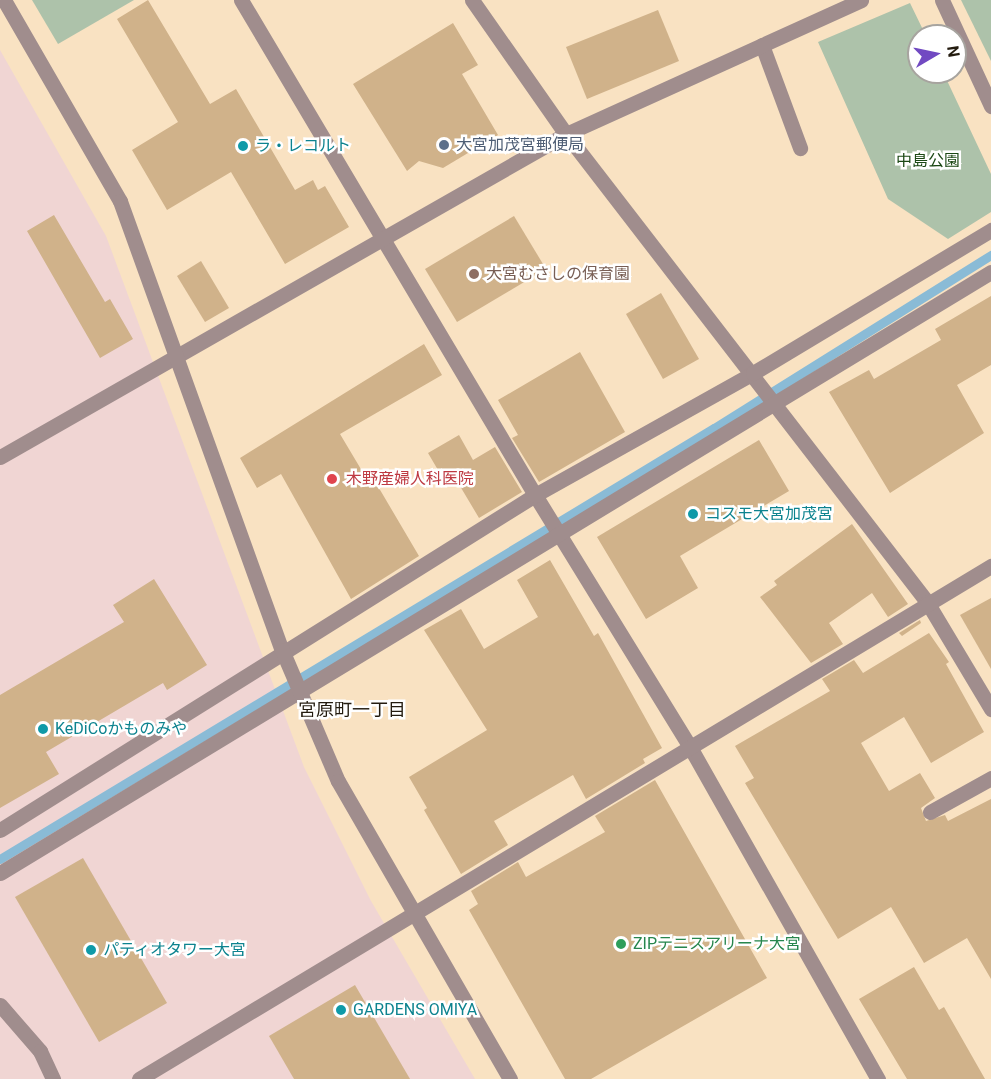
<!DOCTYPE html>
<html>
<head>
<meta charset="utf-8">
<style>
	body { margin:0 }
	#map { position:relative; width:991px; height:1079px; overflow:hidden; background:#f9e2c2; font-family:Roboto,"Noto Sans JP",sans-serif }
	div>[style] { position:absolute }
	.industrial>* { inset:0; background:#f0d5d3 }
	.green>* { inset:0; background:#adc2aa }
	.stream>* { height:9px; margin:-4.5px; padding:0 4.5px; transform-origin:4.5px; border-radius:4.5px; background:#8abbd6 }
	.building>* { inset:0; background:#d0b28a }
	.service>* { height:15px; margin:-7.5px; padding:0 7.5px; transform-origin:7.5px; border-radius:7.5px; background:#a08d8d }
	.minor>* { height:15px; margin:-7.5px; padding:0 7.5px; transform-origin:7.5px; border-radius:7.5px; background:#a08d8d }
	.tertiary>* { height:15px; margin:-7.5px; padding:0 7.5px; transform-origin:7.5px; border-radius:7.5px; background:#a08d8d }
	.dots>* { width:16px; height:16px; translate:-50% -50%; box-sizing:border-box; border:3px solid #fff; border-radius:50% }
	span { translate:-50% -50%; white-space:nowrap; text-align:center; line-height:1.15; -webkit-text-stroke:5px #fff; paint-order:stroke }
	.service-label { font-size:16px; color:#4e5e75 }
	.left { translate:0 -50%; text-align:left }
	.culture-label { font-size:16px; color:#0d838f }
	.park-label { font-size:16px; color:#1c4815 }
	.education-label { font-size:16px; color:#785e54 }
	.health-label { font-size:16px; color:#be3a42 }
	.leisure-label { font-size:16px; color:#27864d }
	.neighbourhood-label { font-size:18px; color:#241c10 }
	.north { position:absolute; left:907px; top:24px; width:60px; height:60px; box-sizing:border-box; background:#fff; border:2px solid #a7a49f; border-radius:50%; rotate:81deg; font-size:16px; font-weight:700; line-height:24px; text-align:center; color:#241c10 }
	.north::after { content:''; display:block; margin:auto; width:21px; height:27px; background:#7149c2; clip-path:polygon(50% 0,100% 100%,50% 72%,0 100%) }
</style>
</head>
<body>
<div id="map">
	<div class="industrial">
		<i style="clip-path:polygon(0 50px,106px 236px,304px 767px,371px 901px,475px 1079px,0 1079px)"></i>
	</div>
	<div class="green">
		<i style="clip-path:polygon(32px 0,134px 0,58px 44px)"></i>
		<i style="clip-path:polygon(961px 0,991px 0,991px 61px)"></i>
		<i style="clip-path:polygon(910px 3px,926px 36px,919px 36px,919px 72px,943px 72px,991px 174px,991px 212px,948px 239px,888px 199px,818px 42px)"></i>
	</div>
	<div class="stream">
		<i style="left:0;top:859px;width:834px;rotate:-31.12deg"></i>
		<i style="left:714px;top:428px;width:327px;rotate:-32deg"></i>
	</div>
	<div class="building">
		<i style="clip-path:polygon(148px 0,210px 104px,236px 89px,295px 190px,313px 180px,318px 190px,325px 186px,349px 227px,285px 264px,231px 172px,167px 210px,132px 150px,178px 122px,117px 19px)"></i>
		<i style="clip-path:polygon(658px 10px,679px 61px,587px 99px,566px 47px)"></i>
		<i style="clip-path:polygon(453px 23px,478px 65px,462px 74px,498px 135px,443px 168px,419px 161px,407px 171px,353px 84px)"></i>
		<i style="clip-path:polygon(54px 215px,105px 302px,110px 299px,133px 339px,100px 358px,27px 231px)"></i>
		<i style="clip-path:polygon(514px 216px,546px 269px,457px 322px,425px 269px)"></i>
		<i style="clip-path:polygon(201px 261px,229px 308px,205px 322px,177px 276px)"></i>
		<i style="clip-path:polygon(661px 293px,699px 359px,663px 379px,626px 314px)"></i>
		<i style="clip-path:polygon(991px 296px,991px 365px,957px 385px,984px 433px,890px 493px,829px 392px,869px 370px,874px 379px,941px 340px,935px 329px)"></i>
		<i style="clip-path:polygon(424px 344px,442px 375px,340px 434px,371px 486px,376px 483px,419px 556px,351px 599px,281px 474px,257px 488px,240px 458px)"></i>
		<i style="clip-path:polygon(580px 352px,625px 432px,539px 482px,512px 438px,518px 435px,498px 400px)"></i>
		<i style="clip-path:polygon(459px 435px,473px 460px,495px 447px,522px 492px,479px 518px,454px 476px,445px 482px,428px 453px)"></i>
		<i style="clip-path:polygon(759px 440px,789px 491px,680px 556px,698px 588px,646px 619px,597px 537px)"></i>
		<i style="clip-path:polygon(852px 524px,908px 604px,888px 617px,872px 593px,829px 623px,843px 644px,811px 663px,760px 597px,777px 585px,774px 581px)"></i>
		<i style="clip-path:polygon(550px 560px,594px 636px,598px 633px,662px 748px,643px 759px,645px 763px,586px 799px,573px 775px,494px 821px,508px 845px,461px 874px,424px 810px,427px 808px,409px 777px,487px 730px,424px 630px,461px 609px,484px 649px,538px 617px,517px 580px)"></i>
		<i style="clip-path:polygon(154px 579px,207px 665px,167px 690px,163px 683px,46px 752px,59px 774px,0 808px,0 695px,124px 622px,113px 605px)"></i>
		<i style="clip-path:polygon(991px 598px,991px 669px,960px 615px)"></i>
		<i style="clip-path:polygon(920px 620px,921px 623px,902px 636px,899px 633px)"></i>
		<i style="clip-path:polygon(929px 633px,949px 662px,946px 664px,984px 732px,931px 763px,904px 717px,861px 743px,889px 791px,920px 773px,935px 798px,921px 808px,926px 821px,945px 815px,948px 821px,991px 799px,991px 979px,967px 938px,924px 963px,891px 907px,838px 939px,745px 783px,754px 778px,735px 746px,830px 691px,822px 679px,854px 660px,863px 673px)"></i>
		<i style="clip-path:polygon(655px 780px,767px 978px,591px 1079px,565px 1079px,469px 910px,478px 904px,471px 891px,518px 862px,526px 877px,605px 832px,595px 816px)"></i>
		<i style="clip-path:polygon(83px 858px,167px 1003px,99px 1042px,15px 897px)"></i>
		<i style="clip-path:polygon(914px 967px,939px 1010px,944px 1007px,985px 1079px,907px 1079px,859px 999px)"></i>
		<i style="clip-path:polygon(355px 985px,410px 1079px,294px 1079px,269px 1036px)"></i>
	</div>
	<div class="service">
		<i style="left:762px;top:45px;width:110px;rotate:69.7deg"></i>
	</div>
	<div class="minor">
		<i style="left:241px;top:0;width:576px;rotate:59.29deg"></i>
		<i style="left:535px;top:495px;width:296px;rotate:58.4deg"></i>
		<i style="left:690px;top:747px;width:382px;rotate:60.5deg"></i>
		<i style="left:472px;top:0;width:164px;rotate:55deg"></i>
		<i style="left:566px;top:134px;width:591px;rotate:52.35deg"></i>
		<i style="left:927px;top:602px;width:125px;rotate:59.1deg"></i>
		<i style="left:0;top:457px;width:652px;rotate:-29.71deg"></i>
		<i style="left:566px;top:134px;width:324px;rotate:-24.4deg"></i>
		<i style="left:930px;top:812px;width:70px;rotate:-29.1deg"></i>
		<i style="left:0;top:830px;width:631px;rotate:-32.05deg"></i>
		<i style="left:535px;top:495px;width:250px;rotate:-29.2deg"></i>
		<i style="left:753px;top:373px;width:278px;rotate:-31deg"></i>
		<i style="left:0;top:873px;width:1159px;rotate:-31.24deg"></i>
		<i style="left:0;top:1005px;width:61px;rotate:49deg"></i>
		<i style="left:40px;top:1051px;width:31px;rotate:65deg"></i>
		<i style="left:139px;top:1079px;width:995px;rotate:-31.05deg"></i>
	</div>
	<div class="tertiary">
		<i style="left:4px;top:0;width:232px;rotate:60deg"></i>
		<i style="left:120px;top:201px;width:477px;rotate:70.2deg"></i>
		<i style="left:282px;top:650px;width:142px;rotate:66.9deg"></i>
		<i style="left:338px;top:781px;width:344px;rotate:60deg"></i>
		<i style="left:942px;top:0;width:117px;rotate:65.2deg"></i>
	</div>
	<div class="dots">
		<i style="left:444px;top:145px;background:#5c6f8a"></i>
		<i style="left:243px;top:146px;background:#0f9aa8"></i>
		<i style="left:474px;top:274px;background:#8d6e63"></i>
		<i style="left:332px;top:479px;background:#e0444e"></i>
		<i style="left:693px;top:514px;background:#0f9aa8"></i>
		<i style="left:43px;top:729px;background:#0f9aa8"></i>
		<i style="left:621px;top:944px;background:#2e9e5b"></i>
		<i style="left:91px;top:950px;background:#0f9aa8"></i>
		<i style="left:341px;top:1010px;background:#0f9aa8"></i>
	</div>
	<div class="service-label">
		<span class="left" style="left:456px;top:145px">大宮加茂宮郵便局</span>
	</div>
	<div class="culture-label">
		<span class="left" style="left:255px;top:146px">ラ・レコルト</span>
		<span class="left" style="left:705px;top:514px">コスモ大宮加茂宮</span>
		<span class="left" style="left:55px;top:729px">KeDiCoかものみや</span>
		<span class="left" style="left:103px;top:950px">パティオタワー大宮</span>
		<span class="left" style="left:353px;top:1010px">GARDENS OMIYA</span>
	</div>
	<div class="park-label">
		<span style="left:928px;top:161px">中島公園</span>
	</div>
	<div class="education-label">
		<span class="left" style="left:486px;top:274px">大宮むさしの保育園</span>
	</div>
	<div class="health-label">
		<span class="left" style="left:346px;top:479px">木野産婦人科医院</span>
	</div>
	<div class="leisure-label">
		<span class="left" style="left:633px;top:944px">ZIPテニスアリーナ大宮</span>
	</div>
	<div class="neighbourhood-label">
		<span style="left:352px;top:710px">宮原町一丁目</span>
	</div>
	<div class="north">N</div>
</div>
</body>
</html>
